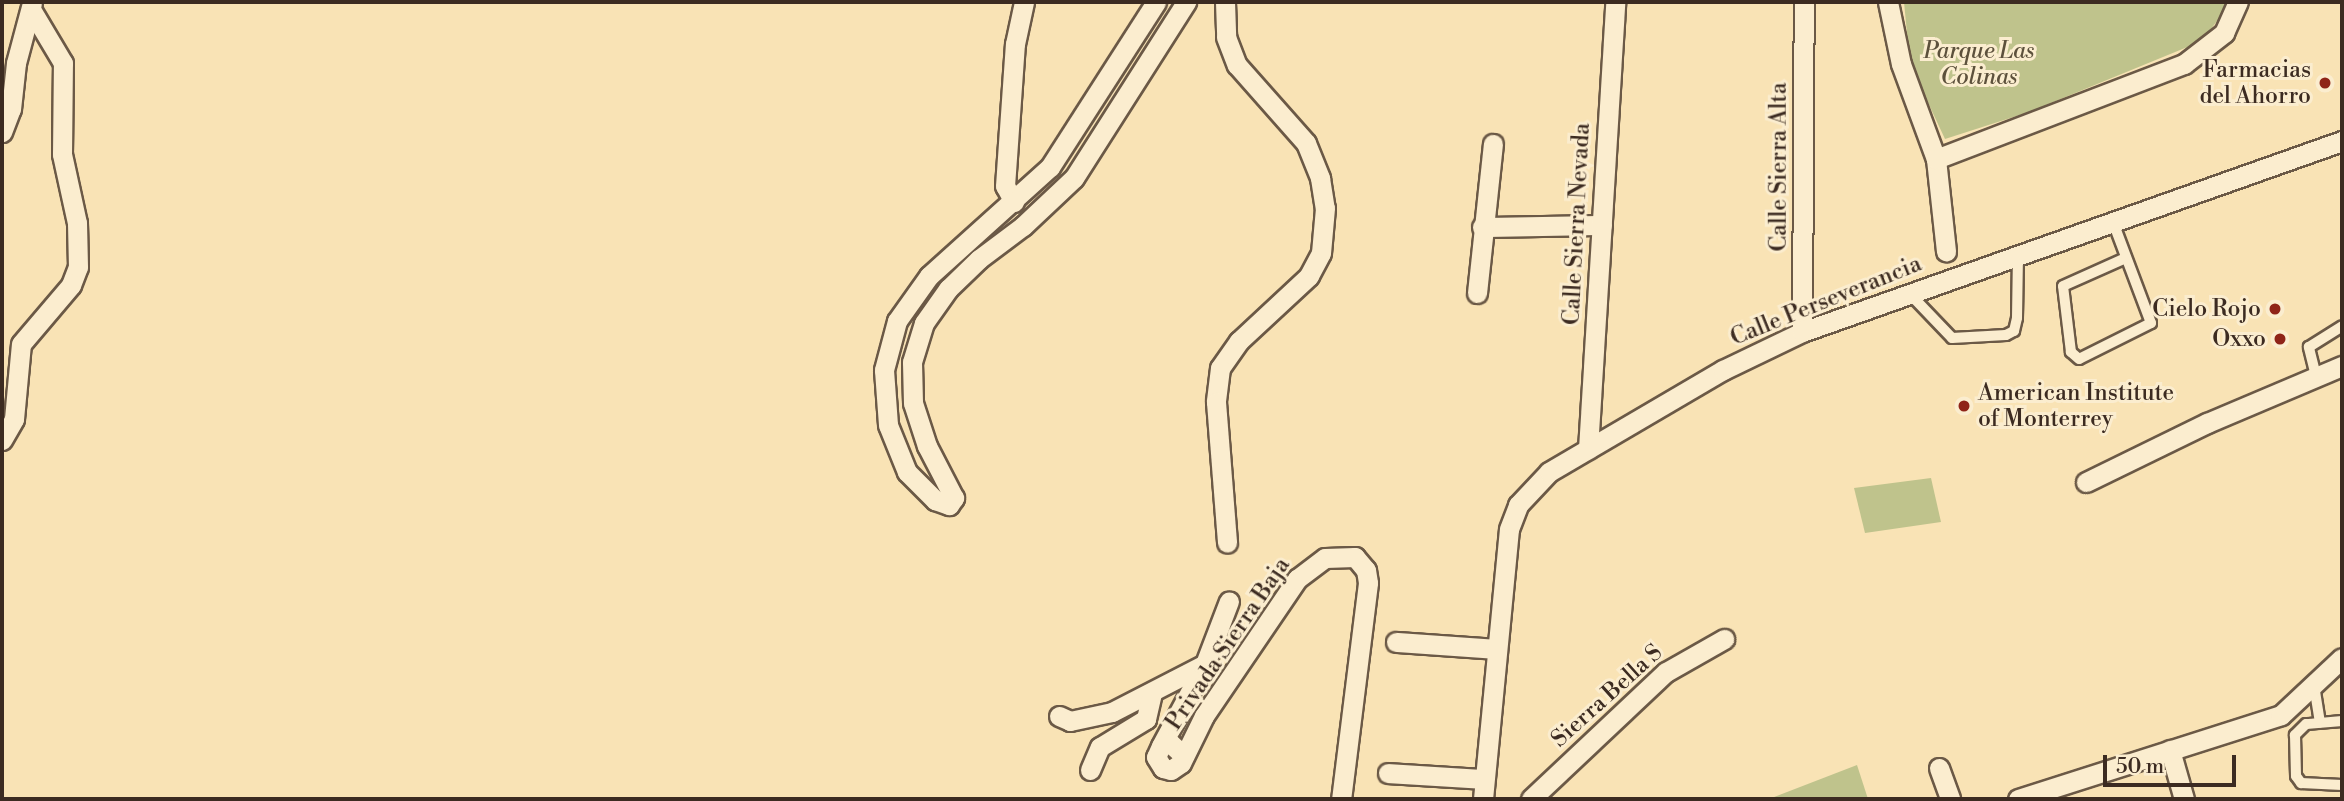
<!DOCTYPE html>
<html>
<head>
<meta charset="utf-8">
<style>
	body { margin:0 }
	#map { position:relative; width:2344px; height:801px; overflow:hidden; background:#f9e3b5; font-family:"Libre Bodoni",serif }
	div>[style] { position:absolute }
	.green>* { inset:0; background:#bfc38c }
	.roads { filter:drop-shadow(2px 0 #6b5946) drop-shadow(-2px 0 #6b5946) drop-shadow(0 2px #6b5946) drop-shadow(0 -2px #6b5946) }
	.lane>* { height:10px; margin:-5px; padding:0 5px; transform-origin:5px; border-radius:5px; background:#fbedcf }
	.street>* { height:19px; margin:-9.5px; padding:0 9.5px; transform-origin:9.5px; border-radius:9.5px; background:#fbedcf }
	.dots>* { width:19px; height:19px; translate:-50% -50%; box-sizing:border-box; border:4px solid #fbedcf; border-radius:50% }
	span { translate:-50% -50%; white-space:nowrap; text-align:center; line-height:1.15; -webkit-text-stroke:6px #fbedcf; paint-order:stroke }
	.park-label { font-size:23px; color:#5d513c; font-style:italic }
	.poi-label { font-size:23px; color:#3c2b21 }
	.right { translate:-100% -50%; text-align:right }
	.left { translate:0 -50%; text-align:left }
	.street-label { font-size:23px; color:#3c2b21 }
	.frame { position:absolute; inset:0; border:4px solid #3c2b21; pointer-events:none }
	.scale { position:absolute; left:2103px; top:755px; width:133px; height:32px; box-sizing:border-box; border:4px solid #3c2b21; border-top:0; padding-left:9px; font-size:21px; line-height:24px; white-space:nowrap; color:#3c2b21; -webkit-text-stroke:5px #fbedcf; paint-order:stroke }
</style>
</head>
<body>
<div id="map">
	<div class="green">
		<i style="clip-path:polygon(1904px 2px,2228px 2px,2229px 5px,2202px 41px,2029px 112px,1945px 139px,1910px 64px)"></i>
		<i style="clip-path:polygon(1931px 478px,1941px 522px,1865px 533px,1854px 488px)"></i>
		<i style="clip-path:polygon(1857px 765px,1868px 799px,1769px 799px)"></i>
	</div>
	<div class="roads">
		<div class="lane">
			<i style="left:2113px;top:222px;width:108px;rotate:69.4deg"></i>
			<i style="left:2151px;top:323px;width:80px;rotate:153.4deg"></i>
			<i style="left:2079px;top:359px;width:11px;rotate:-139deg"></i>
			<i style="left:2071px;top:352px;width:66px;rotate:-96.9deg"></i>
			<i style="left:2063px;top:286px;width:69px;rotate:-24deg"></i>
			<i style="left:1909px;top:293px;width:62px;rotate:46.3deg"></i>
			<i style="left:1952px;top:338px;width:54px;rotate:-3.2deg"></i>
			<i style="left:2006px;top:335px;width:9px;rotate:-27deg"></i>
			<i style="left:2014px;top:331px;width:13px;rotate:-77deg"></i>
			<i style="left:2017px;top:318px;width:62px;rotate:-89.1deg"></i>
			<i style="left:2316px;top:376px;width:30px;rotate:-104deg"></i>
			<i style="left:2309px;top:347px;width:39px;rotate:-32deg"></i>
			<i style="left:2314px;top:685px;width:38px;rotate:81deg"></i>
			<i style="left:2342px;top:721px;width:36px;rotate:175deg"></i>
			<i style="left:2306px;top:724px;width:16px;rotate:135deg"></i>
			<i style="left:2295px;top:735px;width:41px;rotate:88.6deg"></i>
			<i style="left:2296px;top:776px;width:9px;rotate:54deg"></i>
			<i style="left:2301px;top:783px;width:41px;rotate:2.8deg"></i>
		</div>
		<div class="street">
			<i style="left:1156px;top:2px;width:196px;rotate:122.7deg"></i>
			<i style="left:1050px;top:167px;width:163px;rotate:138deg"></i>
			<i style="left:929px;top:276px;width:55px;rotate:125.4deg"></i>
			<i style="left:897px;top:321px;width:51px;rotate:104.9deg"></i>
			<i style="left:884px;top:370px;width:55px;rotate:85.8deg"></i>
			<i style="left:888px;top:425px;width:51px;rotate:68deg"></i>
			<i style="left:907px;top:472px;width:40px;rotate:45deg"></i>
			<i style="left:935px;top:500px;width:15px;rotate:20deg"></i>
			<i style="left:949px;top:505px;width:9px;rotate:-54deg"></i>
			<i style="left:954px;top:498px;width:59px;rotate:-117.4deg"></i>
			<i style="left:927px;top:446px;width:45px;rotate:-108deg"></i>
			<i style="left:913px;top:403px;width:41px;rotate:-91.4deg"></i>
			<i style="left:912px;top:362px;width:41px;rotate:-72.9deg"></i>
			<i style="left:924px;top:323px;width:42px;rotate:-54.8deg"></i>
			<i style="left:948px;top:289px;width:43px;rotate:-44.1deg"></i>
			<i style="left:979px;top:259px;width:55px;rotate:-36.9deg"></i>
			<i style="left:1023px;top:226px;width:70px;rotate:-43.3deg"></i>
			<i style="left:1074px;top:178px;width:209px;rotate:-57.5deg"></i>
			<i style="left:1225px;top:2px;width:35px;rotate:88deg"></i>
			<i style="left:1226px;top:37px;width:30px;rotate:69deg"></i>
			<i style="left:1237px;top:65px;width:104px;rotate:48.5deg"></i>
			<i style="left:1306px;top:143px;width:38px;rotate:68deg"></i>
			<i style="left:1320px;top:178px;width:30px;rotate:81deg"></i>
			<i style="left:1325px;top:208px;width:45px;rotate:95.1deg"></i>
			<i style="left:1321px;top:253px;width:26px;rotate:118deg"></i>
			<i style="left:1309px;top:276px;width:96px;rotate:137.1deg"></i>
			<i style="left:1239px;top:341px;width:33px;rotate:125deg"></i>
			<i style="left:1220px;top:368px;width:34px;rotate:97deg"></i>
			<i style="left:1216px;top:402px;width:141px;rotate:85.5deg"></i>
			<i style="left:1888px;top:2px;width:63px;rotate:78.2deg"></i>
			<i style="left:1901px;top:64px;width:101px;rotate:69.8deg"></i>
			<i style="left:1936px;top:159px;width:93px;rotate:83.8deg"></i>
			<i style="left:2px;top:132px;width:25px;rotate:-69deg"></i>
			<i style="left:11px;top:109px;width:46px;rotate:-83.8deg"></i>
			<i style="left:16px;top:63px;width:62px;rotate:-75.1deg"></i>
			<i style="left:1936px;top:159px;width:266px;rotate:-21deg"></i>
			<i style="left:2184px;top:64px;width:51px;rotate:-37.8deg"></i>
			<i style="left:2224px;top:33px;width:34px;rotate:-66deg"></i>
			<i style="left:1014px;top:202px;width:18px;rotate:-119deg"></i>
			<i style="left:1005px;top:186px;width:142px;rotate:-86deg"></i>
			<i style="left:1015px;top:44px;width:43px;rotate:-77.9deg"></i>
			<i style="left:1482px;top:227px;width:120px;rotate:-1deg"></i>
			<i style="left:1477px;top:293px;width:150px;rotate:-83.9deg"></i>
			<i style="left:1802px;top:332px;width:330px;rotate:-89.7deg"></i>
			<i style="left:2px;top:440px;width:24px;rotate:-60deg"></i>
			<i style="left:14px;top:419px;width:75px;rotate:-84.7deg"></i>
			<i style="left:21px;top:344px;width:77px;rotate:-49.7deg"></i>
			<i style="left:71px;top:285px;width:19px;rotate:-69deg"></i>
			<i style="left:78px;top:267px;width:44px;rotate:-91.3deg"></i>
			<i style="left:77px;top:223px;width:71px;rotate:-102.3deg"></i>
			<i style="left:62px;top:154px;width:91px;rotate:-89.4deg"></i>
			<i style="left:63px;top:63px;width:61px;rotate:-120.8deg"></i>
			<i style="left:1588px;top:449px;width:448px;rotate:-86.5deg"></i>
			<i style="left:2086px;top:482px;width:135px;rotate:-26deg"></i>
			<i style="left:2207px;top:423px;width:147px;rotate:-22.9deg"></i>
			<i style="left:1396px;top:642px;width:99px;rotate:4deg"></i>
			<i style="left:1059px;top:716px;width:12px;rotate:24deg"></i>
			<i style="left:1070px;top:721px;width:43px;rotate:-12.1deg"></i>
			<i style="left:1112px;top:712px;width:105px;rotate:-27.3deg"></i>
			<i style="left:1161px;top:746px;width:93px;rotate:-61.8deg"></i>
			<i style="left:1205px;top:664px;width:67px;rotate:-69.1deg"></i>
			<i style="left:2170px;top:750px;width:51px;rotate:74.1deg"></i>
			<i style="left:1183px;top:755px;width:18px;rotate:-137deg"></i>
			<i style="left:1170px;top:743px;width:9px;rotate:162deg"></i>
			<i style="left:1161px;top:746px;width:12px;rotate:114deg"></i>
			<i style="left:1156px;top:757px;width:13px;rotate:58deg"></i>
			<i style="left:1163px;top:768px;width:8px;rotate:14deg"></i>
			<i style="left:1171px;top:770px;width:12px;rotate:-35deg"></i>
			<i style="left:1181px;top:763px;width:52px;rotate:-63.9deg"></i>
			<i style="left:1204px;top:716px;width:166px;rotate:-55.8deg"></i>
			<i style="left:1297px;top:579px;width:35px;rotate:-37deg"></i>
			<i style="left:1325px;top:558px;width:30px;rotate:-2deg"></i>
			<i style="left:1355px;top:557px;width:17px;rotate:50deg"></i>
			<i style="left:1366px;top:570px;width:13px;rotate:81deg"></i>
			<i style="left:1368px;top:583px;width:218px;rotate:97.1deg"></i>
			<i style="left:1939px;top:768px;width:33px;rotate:70deg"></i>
			<i style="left:1090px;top:770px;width:25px;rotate:-67deg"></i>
			<i style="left:1100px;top:747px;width:54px;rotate:-31.3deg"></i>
			<i style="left:1146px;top:719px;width:26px;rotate:-77deg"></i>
			<i style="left:1388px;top:773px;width:96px;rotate:3.6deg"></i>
			<i style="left:1483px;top:799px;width:271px;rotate:-84.5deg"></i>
			<i style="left:1509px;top:529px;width:26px;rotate:-69deg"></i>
			<i style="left:1518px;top:505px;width:45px;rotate:-46.8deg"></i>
			<i style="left:1549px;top:472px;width:202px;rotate:-30.4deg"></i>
			<i style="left:1723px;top:370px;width:88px;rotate:-25.7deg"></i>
			<i style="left:1802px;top:332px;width:573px;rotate:-19.48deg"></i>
			<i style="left:1531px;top:799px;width:185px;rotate:-43.3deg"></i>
			<i style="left:1666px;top:672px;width:67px;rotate:-29.6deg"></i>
			<i style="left:2018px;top:799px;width:276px;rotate:-17.7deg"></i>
			<i style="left:2281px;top:715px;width:83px;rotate:-43.1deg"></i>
		</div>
	</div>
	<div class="dots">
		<i style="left:2325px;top:83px;background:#8f2418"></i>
		<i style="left:2275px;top:309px;background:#8f2418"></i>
		<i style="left:2280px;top:339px;background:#8f2418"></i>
		<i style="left:1964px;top:406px;background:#8f2418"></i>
	</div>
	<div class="park-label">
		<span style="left:1979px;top:64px">Parque Las<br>Colinas</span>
	</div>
	<div class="poi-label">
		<span class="right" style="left:2311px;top:83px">Farmacias<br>del Ahorro</span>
		<span class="right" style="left:2261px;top:309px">Cielo Rojo</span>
		<span class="right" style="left:2266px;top:339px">Oxxo</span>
		<span class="left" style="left:1978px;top:406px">American Institute<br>of Monterrey</span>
	</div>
	<div class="street-label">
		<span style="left:1779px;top:167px;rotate:-90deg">Calle Sierra Alta</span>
		<span style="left:1577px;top:224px;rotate:-87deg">Calle Sierra Nevada</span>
		<span style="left:1826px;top:301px;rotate:-22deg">Calle Perseverancia</span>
		<span style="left:1228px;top:644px;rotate:-56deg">Privada Sierra Baja</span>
		<span style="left:1607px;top:696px;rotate:-42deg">Sierra Bella S</span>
	</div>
	<div class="frame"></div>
	<div class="scale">50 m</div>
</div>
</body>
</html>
